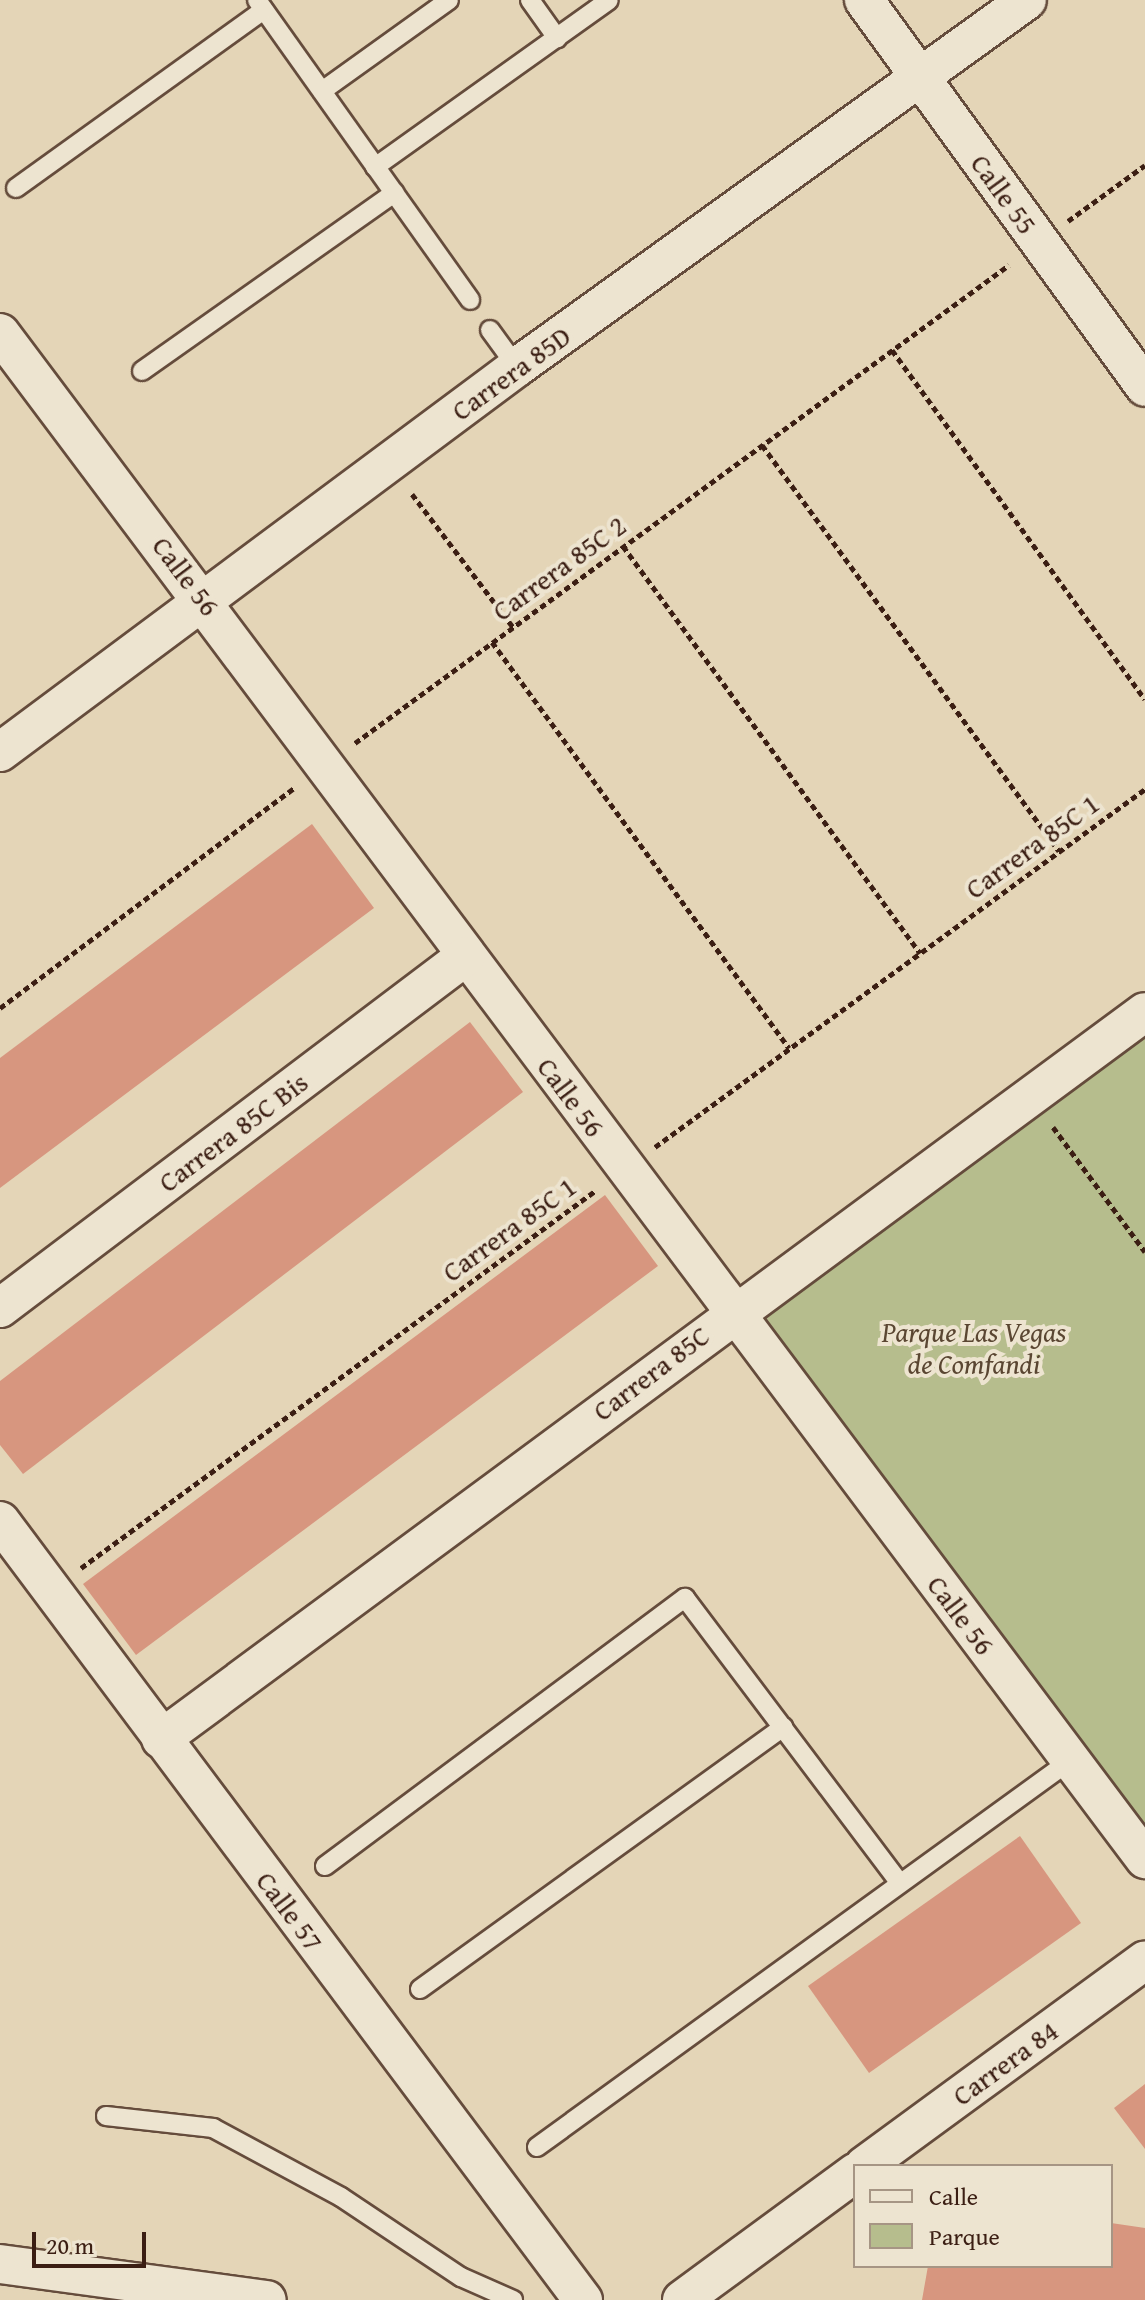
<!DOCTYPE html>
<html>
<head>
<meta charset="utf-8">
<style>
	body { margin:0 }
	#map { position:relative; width:1145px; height:2300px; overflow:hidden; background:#e4d5b7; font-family:"Gentium Book Plus",serif }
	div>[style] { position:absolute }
	.green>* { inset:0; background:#b6bd8d }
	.building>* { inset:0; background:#d7967f }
	.path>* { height:5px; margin-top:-2.5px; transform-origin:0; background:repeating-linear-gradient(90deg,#3b1e13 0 6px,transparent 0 10px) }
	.roads { filter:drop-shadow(2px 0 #654c3c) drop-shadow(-2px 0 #654c3c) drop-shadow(0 2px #654c3c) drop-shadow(0 -2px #654c3c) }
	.lane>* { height:18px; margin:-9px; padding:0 9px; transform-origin:9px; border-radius:9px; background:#ede4d0 }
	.street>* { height:38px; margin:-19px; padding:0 19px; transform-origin:19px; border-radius:19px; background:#ede4d0 }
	span { translate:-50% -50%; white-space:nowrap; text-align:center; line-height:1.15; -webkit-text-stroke:8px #ede4d0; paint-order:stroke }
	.street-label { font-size:28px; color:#3b1e13 }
	.park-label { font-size:28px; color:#5a4632; font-style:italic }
	.legend { position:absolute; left:853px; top:2164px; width:260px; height:104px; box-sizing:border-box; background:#ede4d0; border:2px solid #a69584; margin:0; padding:10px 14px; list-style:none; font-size:24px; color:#3b1e13 }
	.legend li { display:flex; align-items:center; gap:16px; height:40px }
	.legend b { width:40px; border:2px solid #a69584 }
	.scale { position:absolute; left:32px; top:2232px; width:114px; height:36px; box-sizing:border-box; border:4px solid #3b1e13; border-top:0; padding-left:10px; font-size:24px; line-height:28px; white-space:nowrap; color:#3b1e13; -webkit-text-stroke:6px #ede4d0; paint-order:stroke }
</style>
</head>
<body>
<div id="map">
	<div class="green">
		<i style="clip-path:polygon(1145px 1012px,1145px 1859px,734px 1311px)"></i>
	</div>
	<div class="building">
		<i style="clip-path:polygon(312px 824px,374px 908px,0 1188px,0 1058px)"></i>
		<i style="clip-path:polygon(470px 1022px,523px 1092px,23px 1474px,0 1445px,0 1381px)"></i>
		<i style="clip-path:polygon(605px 1195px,658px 1266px,136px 1655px,83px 1584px)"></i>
		<i style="clip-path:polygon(1020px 1836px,1081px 1923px,869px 2073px,808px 1986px)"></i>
		<i style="clip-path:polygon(1145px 2084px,1145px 2149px,1114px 2108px)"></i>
		<i style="clip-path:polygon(1111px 2223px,1145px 2228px,1145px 2300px,922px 2300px,928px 2266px,1111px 2266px)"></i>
	</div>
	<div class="path">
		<i style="left:1068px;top:221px;width:95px;rotate:-36deg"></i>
		<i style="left:892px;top:350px;width:431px;rotate:54.1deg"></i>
		<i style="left:762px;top:445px;width:503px;rotate:53.81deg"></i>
		<i style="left:412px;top:494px;width:167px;rotate:52.8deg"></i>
		<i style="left:623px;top:546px;width:504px;rotate:53.88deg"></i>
		<i style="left:492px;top:642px;width:503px;rotate:53.81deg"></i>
		<i style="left:355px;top:743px;width:810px;rotate:-36.16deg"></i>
		<i style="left:0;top:1008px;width:369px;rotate:-36.8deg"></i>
		<i style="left:1053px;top:1127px;width:155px;rotate:53.6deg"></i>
		<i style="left:655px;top:1147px;width:607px;rotate:-36.15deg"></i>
		<i style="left:81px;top:1568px;width:637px;rotate:-36.26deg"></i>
	</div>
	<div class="roads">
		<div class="lane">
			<i style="left:257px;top:0;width:368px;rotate:54.6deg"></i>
			<i style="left:530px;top:0;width:47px;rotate:54.6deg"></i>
			<i style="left:322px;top:91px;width:156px;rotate:-35.6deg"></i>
			<i style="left:375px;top:167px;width:287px;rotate:-35.5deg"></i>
			<i style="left:16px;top:188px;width:305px;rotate:-35.7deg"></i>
			<i style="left:490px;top:330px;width:46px;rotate:53.9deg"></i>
			<i style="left:142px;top:371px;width:309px;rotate:-35.2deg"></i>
			<i style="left:325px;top:1866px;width:449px;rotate:-36.7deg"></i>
			<i style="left:685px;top:1598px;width:357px;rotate:53deg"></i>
			<i style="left:420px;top:1989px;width:448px;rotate:-35.8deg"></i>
			<i style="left:106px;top:2116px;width:108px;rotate:6.4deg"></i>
			<i style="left:213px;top:2128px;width:145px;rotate:28.3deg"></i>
			<i style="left:341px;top:2197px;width:144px;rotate:33.7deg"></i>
			<i style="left:461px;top:2277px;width:57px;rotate:23.9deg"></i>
			<i style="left:537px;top:2147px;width:659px;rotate:-35.93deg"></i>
		</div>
		<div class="street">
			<i style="left:864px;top:0;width:478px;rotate:54deg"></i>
			<i style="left:0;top:333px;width:1908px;rotate:53.12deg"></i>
			<i style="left:0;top:752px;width:645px;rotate:-36.67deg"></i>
			<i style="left:517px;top:367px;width:628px;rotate:-35.74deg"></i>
			<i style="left:0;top:1308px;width:584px;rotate:-37.07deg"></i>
			<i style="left:0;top:1521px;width:973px;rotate:53.19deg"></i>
			<i style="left:161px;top:1739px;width:1223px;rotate:-36.46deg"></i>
			<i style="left:864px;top:2166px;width:348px;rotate:-36.2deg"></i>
			<i style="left:0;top:2264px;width:269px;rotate:7.7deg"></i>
			<i style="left:682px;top:2300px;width:215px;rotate:-36.3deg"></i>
		</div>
	</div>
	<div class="street-label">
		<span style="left:1004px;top:194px;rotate:54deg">Calle 55</span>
		<span style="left:511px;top:373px;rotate:-36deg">Carrera 85D</span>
		<span style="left:559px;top:568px;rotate:-36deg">Carrera 85C 2</span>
		<span style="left:186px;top:576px;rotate:53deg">Calle 56</span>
		<span style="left:1032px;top:846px;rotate:-36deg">Carrera 85C 1</span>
		<span style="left:571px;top:1097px;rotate:53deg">Calle 56</span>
		<span style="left:233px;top:1132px;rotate:-37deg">Carrera 85C Bis</span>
		<span style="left:509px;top:1229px;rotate:-36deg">Carrera 85C 1</span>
		<span style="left:651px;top:1373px;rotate:-37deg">Carrera 85C</span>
		<span style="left:961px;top:1615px;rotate:53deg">Calle 56</span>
		<span style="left:290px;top:1911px;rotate:53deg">Calle 57</span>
		<span style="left:1005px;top:2063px;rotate:-36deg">Carrera 84</span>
	</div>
	<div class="park-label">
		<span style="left:974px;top:1348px">Parque Las Vegas<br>de Comfandi</span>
	</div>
	<ul class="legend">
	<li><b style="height:10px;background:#ede4d0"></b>Calle</li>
	<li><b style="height:22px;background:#b6bd8d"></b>Parque</li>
	</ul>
	<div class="scale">20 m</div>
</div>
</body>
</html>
